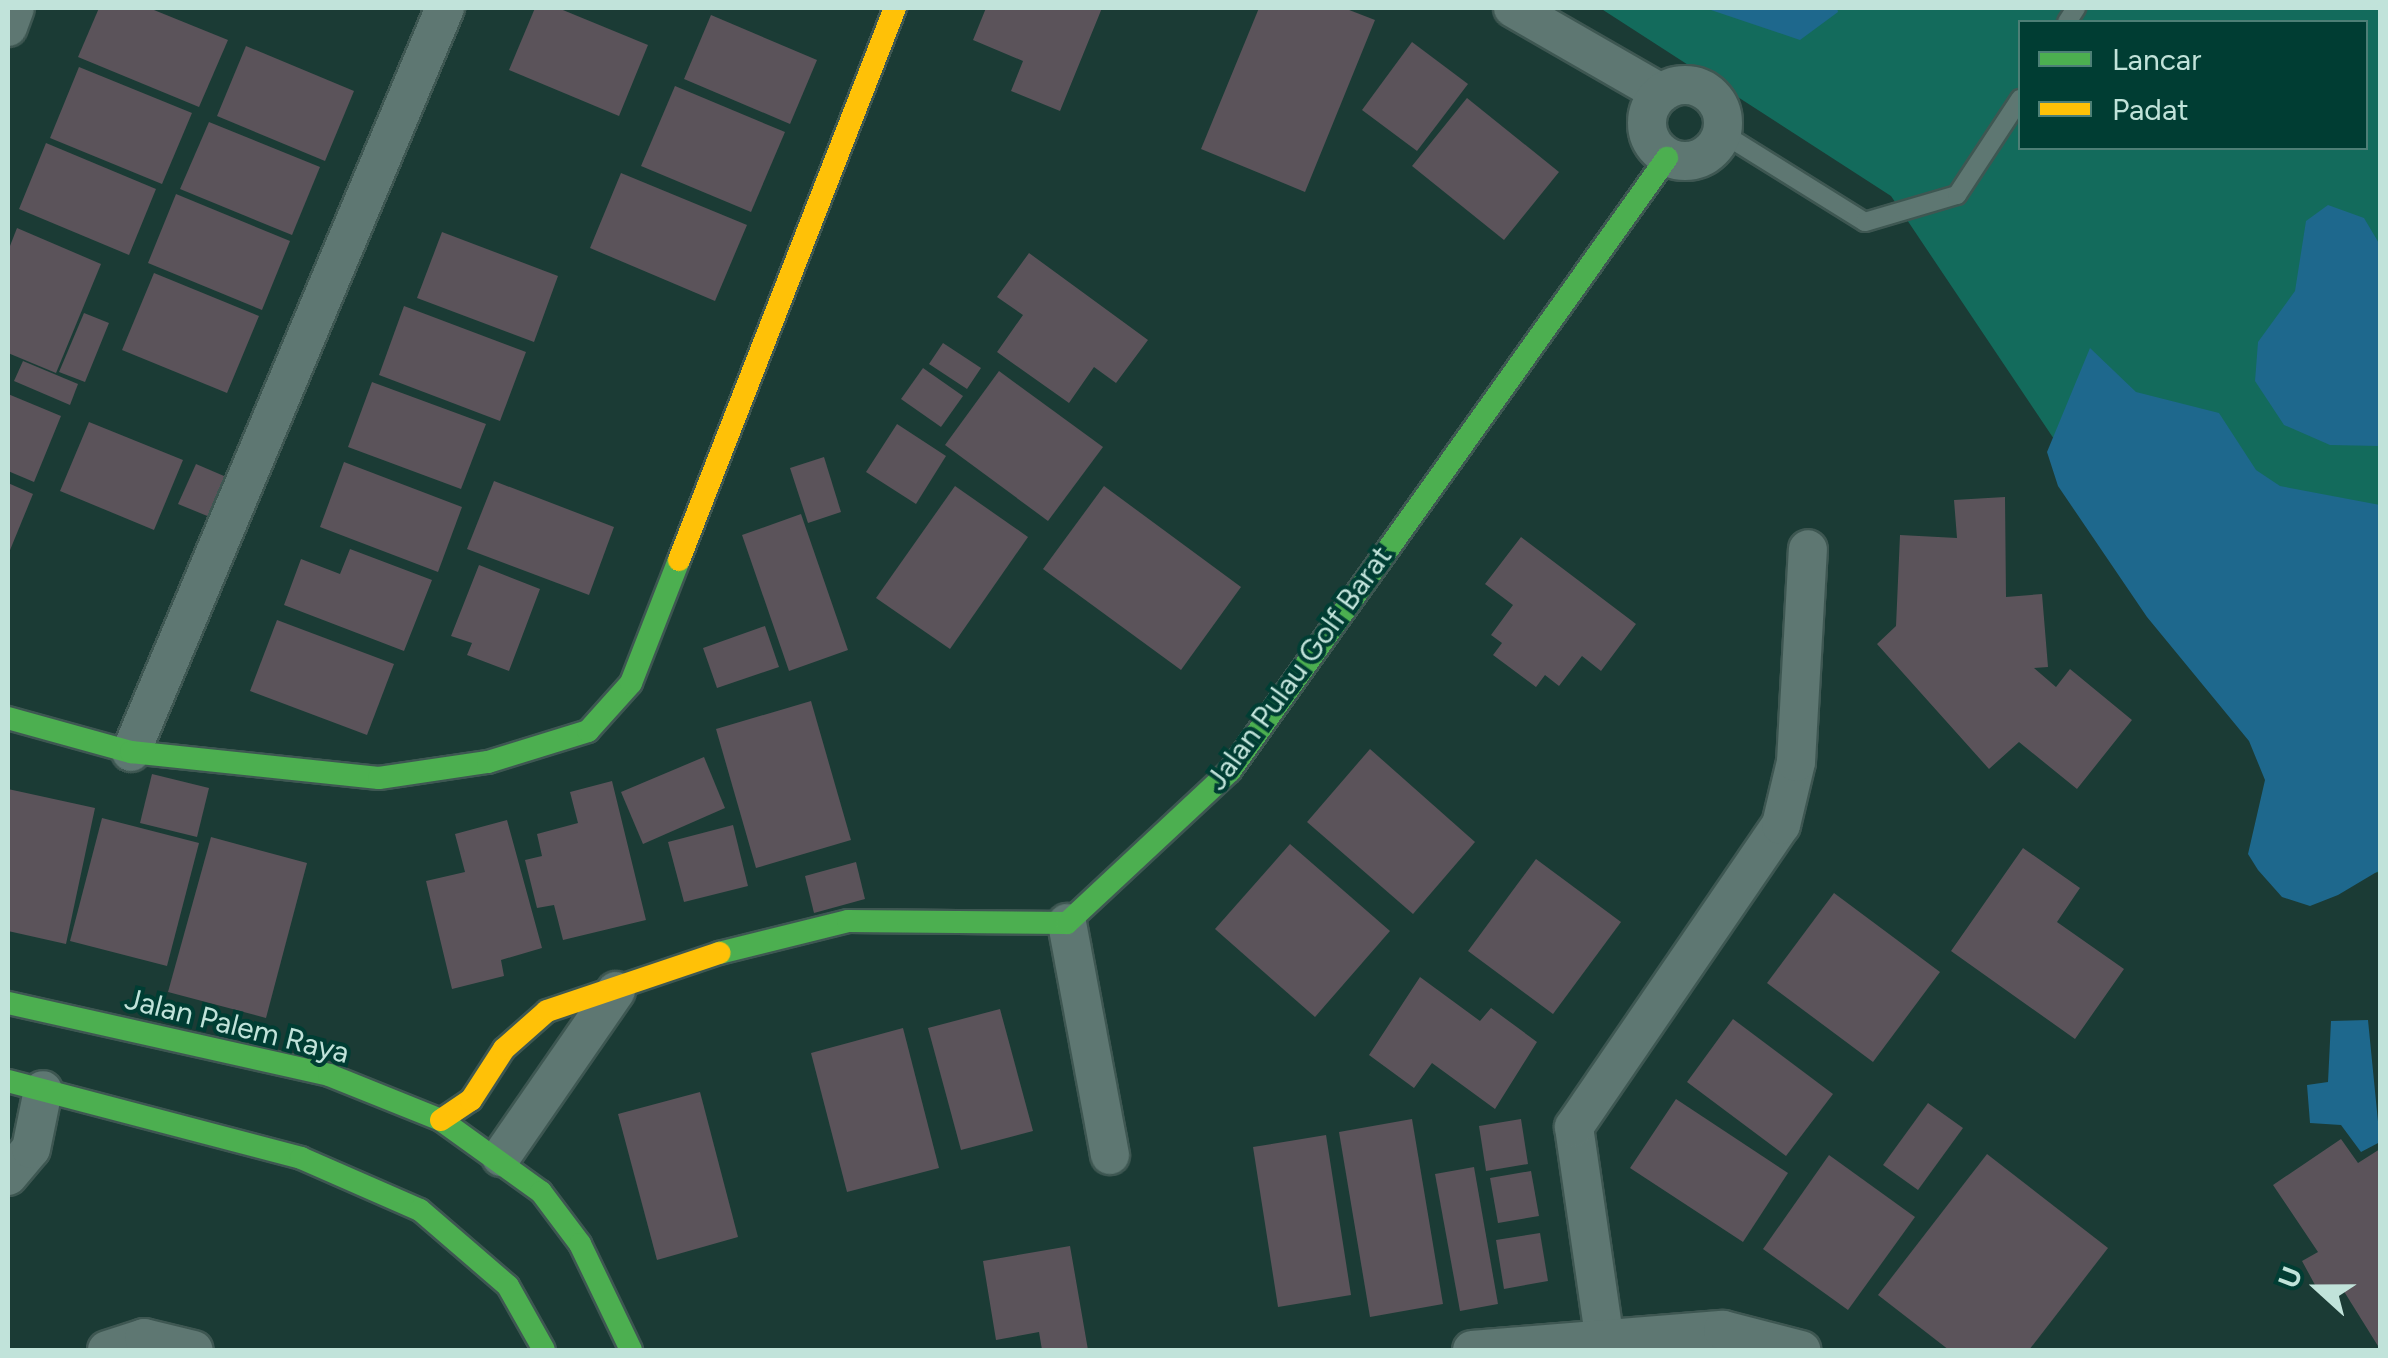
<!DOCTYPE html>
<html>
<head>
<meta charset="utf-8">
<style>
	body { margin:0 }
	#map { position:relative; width:2388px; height:1358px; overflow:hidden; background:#1b3b35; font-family:Figtree,sans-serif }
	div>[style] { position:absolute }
	.green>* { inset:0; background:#136b5c }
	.water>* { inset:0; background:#1e688d }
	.building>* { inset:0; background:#5b535a }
	.roads { filter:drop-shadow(2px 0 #3e5752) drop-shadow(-2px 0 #3e5752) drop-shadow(0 2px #3e5752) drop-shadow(0 -2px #3e5752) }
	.lane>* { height:18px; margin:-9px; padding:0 9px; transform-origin:9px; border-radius:9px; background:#5e7772 }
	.street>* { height:38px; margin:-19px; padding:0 19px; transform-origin:19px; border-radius:19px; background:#5e7772 }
	.street>.ring { margin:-19px; padding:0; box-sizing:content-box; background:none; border:38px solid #5e7772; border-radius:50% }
	.fast>* { height:22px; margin:-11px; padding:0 11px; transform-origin:11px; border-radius:11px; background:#4caf50 }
	.slow>* { height:22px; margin:-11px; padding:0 11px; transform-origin:11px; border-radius:11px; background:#ffc107 }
	span { translate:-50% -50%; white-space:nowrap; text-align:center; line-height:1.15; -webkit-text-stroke:8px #003d33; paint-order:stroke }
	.street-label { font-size:30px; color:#c1e3da }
	.frame { position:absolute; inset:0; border:10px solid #c1e3da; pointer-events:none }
	.legend { position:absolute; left:2018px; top:20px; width:350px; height:130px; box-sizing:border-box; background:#003d33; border:2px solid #4d7f76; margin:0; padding:12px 18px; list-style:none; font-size:30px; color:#c1e3da }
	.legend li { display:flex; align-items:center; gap:20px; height:50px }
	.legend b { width:50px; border:2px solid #4d7f76 }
	.north { position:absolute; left:2268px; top:1238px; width:100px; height:100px; -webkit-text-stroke:8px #003d33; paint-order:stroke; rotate:291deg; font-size:28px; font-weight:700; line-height:40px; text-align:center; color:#c1e3da }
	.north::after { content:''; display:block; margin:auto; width:35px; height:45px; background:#c1e3da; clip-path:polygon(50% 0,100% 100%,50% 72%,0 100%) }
</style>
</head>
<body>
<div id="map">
	<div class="green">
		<i style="clip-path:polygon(evenodd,1600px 8px,2380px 8px,2380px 872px,2307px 880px,2247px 727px,1891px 196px,1600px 8px,2020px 22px,2366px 22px,2366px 148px,2020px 148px,2020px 22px)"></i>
	</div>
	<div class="water">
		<i style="clip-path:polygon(1705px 8px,1837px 8px,1838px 12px,1800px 40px)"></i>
		<i style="clip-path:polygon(2328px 205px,2364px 218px,2380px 245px,2380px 446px,2330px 445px,2284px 425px,2255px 381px,2258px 342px,2295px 291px,2306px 221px)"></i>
		<i style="clip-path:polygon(2090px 348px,2136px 392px,2219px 413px,2256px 470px,2280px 486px,2380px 505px,2380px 870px,2338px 895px,2310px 906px,2282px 897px,2258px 870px,2248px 854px,2265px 780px,2249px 741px,2147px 617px,2058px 486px,2047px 452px)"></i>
		<i style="clip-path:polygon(2368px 1020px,2380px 1142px,2361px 1152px,2341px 1125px,2310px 1123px,2307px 1085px,2328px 1082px,2331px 1021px)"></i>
	</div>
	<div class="building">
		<i style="clip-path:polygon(99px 8px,149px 8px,228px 40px,199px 107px,78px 57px)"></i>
		<i style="clip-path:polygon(535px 8px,558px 8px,648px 45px,619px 116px,509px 70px)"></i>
		<i style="clip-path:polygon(986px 8px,1102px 8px,1060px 111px,1011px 91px,1023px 61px,973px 40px)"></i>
		<i style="clip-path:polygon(1259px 8px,1344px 8px,1375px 20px,1305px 192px,1201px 149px)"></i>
		<i style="clip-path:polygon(711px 15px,817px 60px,790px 124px,684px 79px)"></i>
		<i style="clip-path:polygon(1412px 42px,1468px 84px,1417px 151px,1362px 110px)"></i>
		<i style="clip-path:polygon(246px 46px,354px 91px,325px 161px,217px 116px)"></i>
		<i style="clip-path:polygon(79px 67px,192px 113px,162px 184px,50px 138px)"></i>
		<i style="clip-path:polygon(675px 86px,785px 132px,751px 212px,641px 166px)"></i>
		<i style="clip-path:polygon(1467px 98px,1559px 172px,1504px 240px,1412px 166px)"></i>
		<i style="clip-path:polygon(209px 122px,320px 167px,292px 235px,180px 189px)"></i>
		<i style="clip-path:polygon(46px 143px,156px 189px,129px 255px,19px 209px)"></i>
		<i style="clip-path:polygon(621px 173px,747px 225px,715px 301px,590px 248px)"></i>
		<i style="clip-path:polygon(176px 194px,290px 241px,262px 310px,148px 263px)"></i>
		<i style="clip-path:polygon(17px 228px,101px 264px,56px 373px,8px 353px,8px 251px)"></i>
		<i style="clip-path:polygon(442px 232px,558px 276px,534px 342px,417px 298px)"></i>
		<i style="clip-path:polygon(1029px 253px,1148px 340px,1116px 383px,1094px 367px,1069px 403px,997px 352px,1023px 315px,997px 297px)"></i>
		<i style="clip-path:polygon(154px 273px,259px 316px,227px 393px,122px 350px)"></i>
		<i style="clip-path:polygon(404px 306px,526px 352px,500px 421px,379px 375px)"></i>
		<i style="clip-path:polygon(84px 313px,109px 323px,85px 382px,59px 372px)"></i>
		<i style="clip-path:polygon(943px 343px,981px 368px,967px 389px,929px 364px)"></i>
		<i style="clip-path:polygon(23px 361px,78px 384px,70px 405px,14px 381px)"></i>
		<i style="clip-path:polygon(923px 368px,963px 396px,941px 427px,901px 399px)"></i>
		<i style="clip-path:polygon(999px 371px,1103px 447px,1048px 521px,945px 445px)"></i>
		<i style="clip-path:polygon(372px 382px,486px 424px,461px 489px,348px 447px)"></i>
		<i style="clip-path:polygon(8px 394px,61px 416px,34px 482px,8px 471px)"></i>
		<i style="clip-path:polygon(89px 422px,183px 460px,154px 530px,60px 491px)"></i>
		<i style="clip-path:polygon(897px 424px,946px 456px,916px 504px,866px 472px)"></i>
		<i style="clip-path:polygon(824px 457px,841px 512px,808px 523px,790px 468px)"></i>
		<i style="clip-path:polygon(344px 462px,462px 507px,438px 572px,320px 527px)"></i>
		<i style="clip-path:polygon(196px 464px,238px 482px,222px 522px,178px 504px)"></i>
		<i style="clip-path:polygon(494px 481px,614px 527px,589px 595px,467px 549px)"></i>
		<i style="clip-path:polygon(8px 483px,33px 494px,8px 555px)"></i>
		<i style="clip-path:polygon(955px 486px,1028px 537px,950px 649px,876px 598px)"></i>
		<i style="clip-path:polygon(1104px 486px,1241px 587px,1181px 670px,1043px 569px)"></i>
		<i style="clip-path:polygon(2005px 497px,2006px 597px,2042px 594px,2048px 667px,2034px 668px,2056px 687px,2070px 669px,2132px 720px,2077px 789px,2019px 742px,1989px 769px,1877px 644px,1896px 626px,1900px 535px,1957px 538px,1954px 500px)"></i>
		<i style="clip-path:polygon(801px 514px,848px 650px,789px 671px,742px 535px)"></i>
		<i style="clip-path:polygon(1521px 537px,1636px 624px,1601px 671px,1582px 656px,1559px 686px,1545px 675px,1536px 687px,1493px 655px,1502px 643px,1491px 635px,1513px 605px,1485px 584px)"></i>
		<i style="clip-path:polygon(350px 549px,432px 580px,404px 651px,284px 605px,301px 559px,340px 574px)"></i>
		<i style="clip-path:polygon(479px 565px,540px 589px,509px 671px,467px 655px,472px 643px,451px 636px)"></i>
		<i style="clip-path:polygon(277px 620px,394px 664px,367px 735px,250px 691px)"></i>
		<i style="clip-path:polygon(765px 626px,779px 667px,717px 688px,703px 648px)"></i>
		<i style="clip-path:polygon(811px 701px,851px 840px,756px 868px,716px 729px)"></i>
		<i style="clip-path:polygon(1370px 749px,1475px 842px,1413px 914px,1307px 822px)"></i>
		<i style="clip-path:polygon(704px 757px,725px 808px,643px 844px,621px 792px)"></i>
		<i style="clip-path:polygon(152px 774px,209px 788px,197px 837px,140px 823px)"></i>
		<i style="clip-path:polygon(612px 781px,646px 920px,563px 940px,554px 905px,537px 908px,525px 860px,542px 856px,537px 834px,578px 823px,570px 792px)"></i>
		<i style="clip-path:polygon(8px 789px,95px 808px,66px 944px,8px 931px)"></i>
		<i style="clip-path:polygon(102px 818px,199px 843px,167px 966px,70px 941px)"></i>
		<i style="clip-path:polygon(507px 820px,542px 948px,501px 960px,504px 976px,452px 989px,426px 881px,465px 872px,455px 834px)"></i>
		<i style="clip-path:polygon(733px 825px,748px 886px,684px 902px,668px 842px)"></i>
		<i style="clip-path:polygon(211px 837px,307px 863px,266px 1018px,168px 992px)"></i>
		<i style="clip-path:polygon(1290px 844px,1390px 931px,1315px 1017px,1215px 929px)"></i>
		<i style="clip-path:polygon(2023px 848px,2080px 888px,2057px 922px,2124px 969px,2075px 1039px,1951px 951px)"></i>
		<i style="clip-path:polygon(1536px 859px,1621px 922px,1553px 1014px,1468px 951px)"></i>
		<i style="clip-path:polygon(856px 862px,865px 899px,814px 913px,805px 876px)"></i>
		<i style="clip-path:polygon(1834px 893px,1940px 972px,1873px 1062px,1767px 983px)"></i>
		<i style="clip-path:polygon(1420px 977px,1480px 1021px,1491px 1008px,1537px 1042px,1495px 1109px,1432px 1063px,1414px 1088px,1369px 1055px)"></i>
		<i style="clip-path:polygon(1000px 1009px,1033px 1131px,961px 1150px,928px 1028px)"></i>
		<i style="clip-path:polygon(1733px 1019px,1833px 1094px,1786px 1156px,1687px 1082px)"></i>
		<i style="clip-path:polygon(903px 1028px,939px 1168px,847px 1192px,811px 1053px)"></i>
		<i style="clip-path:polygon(700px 1092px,738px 1237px,657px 1260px,618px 1114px)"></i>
		<i style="clip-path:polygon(1676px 1099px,1788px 1173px,1743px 1242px,1630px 1168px)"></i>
		<i style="clip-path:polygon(1928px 1103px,1963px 1128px,1918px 1190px,1883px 1165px)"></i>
		<i style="clip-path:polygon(1412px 1119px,1443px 1304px,1370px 1317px,1339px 1132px)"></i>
		<i style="clip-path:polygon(1521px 1119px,1528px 1164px,1486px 1171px,1479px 1126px)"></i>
		<i style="clip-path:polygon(1326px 1135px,1351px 1295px,1278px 1307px,1253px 1147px)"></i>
		<i style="clip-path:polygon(2341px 1139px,2358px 1163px,2380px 1149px,2378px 1346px,2340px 1285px,2321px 1296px,2302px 1261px,2318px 1252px,2273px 1185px)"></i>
		<i style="clip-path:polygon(1987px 1154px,2108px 1248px,2029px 1350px,1949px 1350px,1878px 1295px)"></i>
		<i style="clip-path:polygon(1829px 1155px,1915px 1217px,1848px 1310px,1763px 1249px)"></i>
		<i style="clip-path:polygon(1474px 1167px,1498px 1304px,1460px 1311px,1435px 1174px)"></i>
		<i style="clip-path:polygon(1531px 1171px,1539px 1216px,1498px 1223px,1490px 1178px)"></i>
		<i style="clip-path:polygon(1540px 1233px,1548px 1281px,1504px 1289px,1496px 1240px)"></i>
		<i style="clip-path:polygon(1070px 1246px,1088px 1350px,1042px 1350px,1039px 1332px,996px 1340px,983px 1261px)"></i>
	</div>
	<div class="roads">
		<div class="lane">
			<i style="left:2067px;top:22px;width:17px;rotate:-57deg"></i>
			<i style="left:1722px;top:133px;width:168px;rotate:31.9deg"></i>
			<i style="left:1865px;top:222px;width:96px;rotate:-16.4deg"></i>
			<i style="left:1957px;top:195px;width:115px;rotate:-56.7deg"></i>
		</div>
		<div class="street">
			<i style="left:1513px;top:8px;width:171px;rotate:29.9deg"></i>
			<i style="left:8px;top:27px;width:20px;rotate:-70deg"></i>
			<i class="ring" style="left:1647px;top:85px;width:38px;height:38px"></i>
			<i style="left:131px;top:752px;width:808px;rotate:-67.12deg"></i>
			<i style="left:1067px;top:923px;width:236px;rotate:79.5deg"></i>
			<i style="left:501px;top:1157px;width:202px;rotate:-55.3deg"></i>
			<i style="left:8px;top:1176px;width:35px;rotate:-50deg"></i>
			<i style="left:31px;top:1149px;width:60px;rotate:-78.5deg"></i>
			<i style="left:1604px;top:1335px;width:210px;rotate:-98.2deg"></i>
			<i style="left:1574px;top:1127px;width:366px;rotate:-55.6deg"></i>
			<i style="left:1781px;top:825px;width:65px;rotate:-76.6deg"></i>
			<i style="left:1796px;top:762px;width:213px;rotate:-86.8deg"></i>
			<i style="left:107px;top:1350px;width:39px;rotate:-18deg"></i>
			<i style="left:144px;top:1338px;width:51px;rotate:13.5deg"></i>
			<i style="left:1472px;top:1350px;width:252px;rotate:-4.6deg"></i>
			<i style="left:1723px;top:1330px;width:81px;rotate:14.4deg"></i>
		</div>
		<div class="fast">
			<i style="left:8px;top:718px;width:128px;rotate:15.5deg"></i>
			<i style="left:131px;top:752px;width:249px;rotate:6deg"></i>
			<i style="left:379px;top:778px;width:110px;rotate:-8.4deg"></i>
			<i style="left:488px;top:762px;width:105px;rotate:-17.2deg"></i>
			<i style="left:588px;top:731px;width:64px;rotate:-48.1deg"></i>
			<i style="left:631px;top:683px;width:132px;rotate:-68.7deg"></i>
			<i style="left:719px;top:953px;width:133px;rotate:-13.9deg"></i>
			<i style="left:848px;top:921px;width:219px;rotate:0.5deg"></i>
			<i style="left:1067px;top:923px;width:223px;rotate:-43deg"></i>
			<i style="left:1230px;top:771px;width:753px;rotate:-54.52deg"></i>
			<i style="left:8px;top:1003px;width:329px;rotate:12.6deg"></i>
			<i style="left:329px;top:1075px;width:121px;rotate:21.9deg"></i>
			<i style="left:441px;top:1120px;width:123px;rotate:35.8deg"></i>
			<i style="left:541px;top:1192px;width:65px;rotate:53.1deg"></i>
			<i style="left:580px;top:1244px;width:118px;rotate:64.3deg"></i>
			<i style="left:8px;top:1081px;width:303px;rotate:14.7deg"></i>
			<i style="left:301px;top:1158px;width:130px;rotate:23.6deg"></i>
			<i style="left:420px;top:1210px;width:116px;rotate:40.8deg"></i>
			<i style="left:508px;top:1286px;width:73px;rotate:60.6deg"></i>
		</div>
		<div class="slow">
			<i style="left:679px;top:560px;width:593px;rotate:-68.63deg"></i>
			<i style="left:441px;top:1120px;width:36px;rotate:-34deg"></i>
			<i style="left:471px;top:1100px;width:61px;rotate:-57.1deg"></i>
			<i style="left:504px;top:1049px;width:57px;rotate:-41.5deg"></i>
			<i style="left:547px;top:1011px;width:182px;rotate:-18.6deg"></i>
		</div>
	</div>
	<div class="street-label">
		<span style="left:1299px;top:668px;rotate:-54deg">Jalan Pulau Golf Barat</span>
		<span style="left:237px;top:1026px;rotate:14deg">Jalan Palem Raya</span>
	</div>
	<div class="frame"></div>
	<ul class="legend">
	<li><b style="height:12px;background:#4caf50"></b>Lancar</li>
	<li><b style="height:12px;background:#ffc107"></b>Padat</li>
	</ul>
	<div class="north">U</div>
</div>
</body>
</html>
